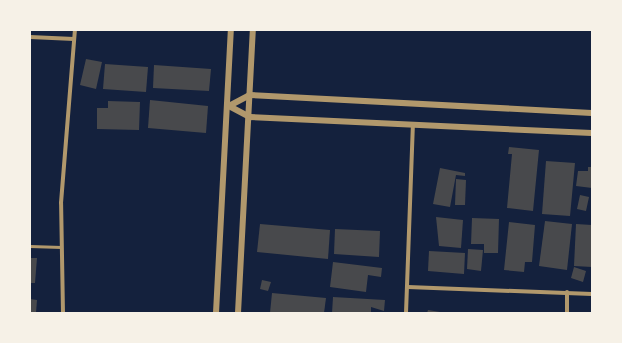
<!DOCTYPE html>
<html>
<head>
<meta charset="utf-8">
<style>
	body { margin:0 }
	#map { position:relative; width:622px; height:343px; overflow:hidden; background:#14213d; font-family:Signika,sans-serif }
	div>[style] { position:absolute }
	.building>* { inset:0; background:#48494c }
	.service>* { height:2.5px; margin:-1.25px; padding:0 1.25px; transform-origin:1.25px; border-radius:1.25px; background:#b1986c }
	.minor>* { height:4px; margin:-2px; padding:0 2px; transform-origin:2px; border-radius:2px; background:#b1986c }
	.tertiary>* { height:6px; margin:-3px; padding:0 3px; transform-origin:3px; border-radius:3px; background:#b1986c }
	span { translate:-50% -50%; white-space:nowrap; text-align:center; line-height:1.15; -webkit-text-stroke:3px #f6f1e7; paint-order:stroke }
	.frame { position:absolute; inset:0; border:31px solid #f6f1e7; pointer-events:none }
</style>
</head>
<body>
<div id="map">
	<div class="building">
		<i style="clip-path:polygon(86px 59px,102px 62px,96px 89px,80px 85px)"></i>
		<i style="clip-path:polygon(105px 64px,148px 67px,146px 92px,103px 89px)"></i>
		<i style="clip-path:polygon(154px 65px,211px 69px,209px 91px,153px 88px)"></i>
		<i style="clip-path:polygon(150px 100px,208px 106px,206px 133px,148px 128px)"></i>
		<i style="clip-path:polygon(108px 101px,140px 102px,139px 130px,97px 129px,97px 108px,108px 108px)"></i>
		<i style="clip-path:polygon(509px 147px,539px 150px,533px 211px,507px 208px,512px 154px,508px 154px)"></i>
		<i style="clip-path:polygon(546px 161px,575px 163px,570px 216px,542px 214px)"></i>
		<i style="clip-path:polygon(588px 167px,592px 167px,592px 188px,576px 186px,578px 171px,588px 171px)"></i>
		<i style="clip-path:polygon(440px 168px,465px 173px,465px 176px,456px 175px,450px 207px,433px 204px)"></i>
		<i style="clip-path:polygon(456px 179px,466px 180px,465px 205px,455px 205px)"></i>
		<i style="clip-path:polygon(580px 195px,589px 197px,586px 211px,577px 209px)"></i>
		<i style="clip-path:polygon(436px 217px,463px 220px,461px 248px,439px 246px)"></i>
		<i style="clip-path:polygon(472px 218px,499px 219px,498px 253px,484px 253px,484px 244px,471px 244px)"></i>
		<i style="clip-path:polygon(545px 221px,572px 224px,567px 270px,539px 266px)"></i>
		<i style="clip-path:polygon(509px 222px,535px 225px,532px 262px,525px 262px,524px 272px,504px 270px)"></i>
		<i style="clip-path:polygon(260px 224px,330px 230px,328px 259px,257px 252px)"></i>
		<i style="clip-path:polygon(576px 224px,592px 225px,592px 267px,574px 266px)"></i>
		<i style="clip-path:polygon(335px 229px,380px 231px,379px 257px,334px 254px)"></i>
		<i style="clip-path:polygon(468px 249px,483px 250px,481px 271px,467px 269px)"></i>
		<i style="clip-path:polygon(429px 251px,465px 253px,464px 274px,428px 271px)"></i>
		<i style="clip-path:polygon(30px 258px,37px 258px,35px 283px,30px 283px)"></i>
		<i style="clip-path:polygon(333px 262px,382px 268px,381px 277px,368px 275px,366px 292px,330px 287px)"></i>
		<i style="clip-path:polygon(574px 267px,586px 271px,583px 282px,571px 278px)"></i>
		<i style="clip-path:polygon(262px 280px,271px 282px,268px 291px,260px 289px)"></i>
		<i style="clip-path:polygon(272px 293px,326px 298px,324px 313px,270px 313px)"></i>
		<i style="clip-path:polygon(333px 297px,385px 300px,384px 311px,371px 307px,371px 313px,332px 313px)"></i>
		<i style="clip-path:polygon(30px 299px,37px 300px,36px 313px,30px 313px)"></i>
		<i style="clip-path:polygon(428px 310px,440px 312px,439px 313px,427px 313px)"></i>
	</div>
	<div class="service">
		<i style="left:30px;top:246px;width:31px;rotate:2deg"></i>
	</div>
	<div class="minor">
		<i style="left:30px;top:37px;width:44px;rotate:2.6deg"></i>
		<i style="left:408px;top:287px;width:184px;rotate:2.2deg"></i>
		<i style="left:63px;top:313px;width:110px;rotate:-91deg"></i>
		<i style="left:61px;top:203px;width:174px;rotate:-85.4deg"></i>
		<i style="left:406px;top:313px;width:187px;rotate:-87.9deg"></i>
		<i style="left:567px;top:313px;width:21px;rotate:-90deg"></i>
	</div>
	<div class="tertiary">
		<i style="left:229px;top:106px;width:24px;rotate:28deg"></i>
		<i style="left:250px;top:117px;width:342px;rotate:2.7deg"></i>
		<i style="left:229px;top:106px;width:24px;rotate:-28deg"></i>
		<i style="left:250px;top:95px;width:342px;rotate:3deg"></i>
		<i style="left:216px;top:313px;width:283px;rotate:-87deg"></i>
		<i style="left:238px;top:313px;width:283px;rotate:-87deg"></i>
	</div>
	<div class="frame"></div>
</div>
</body>
</html>
